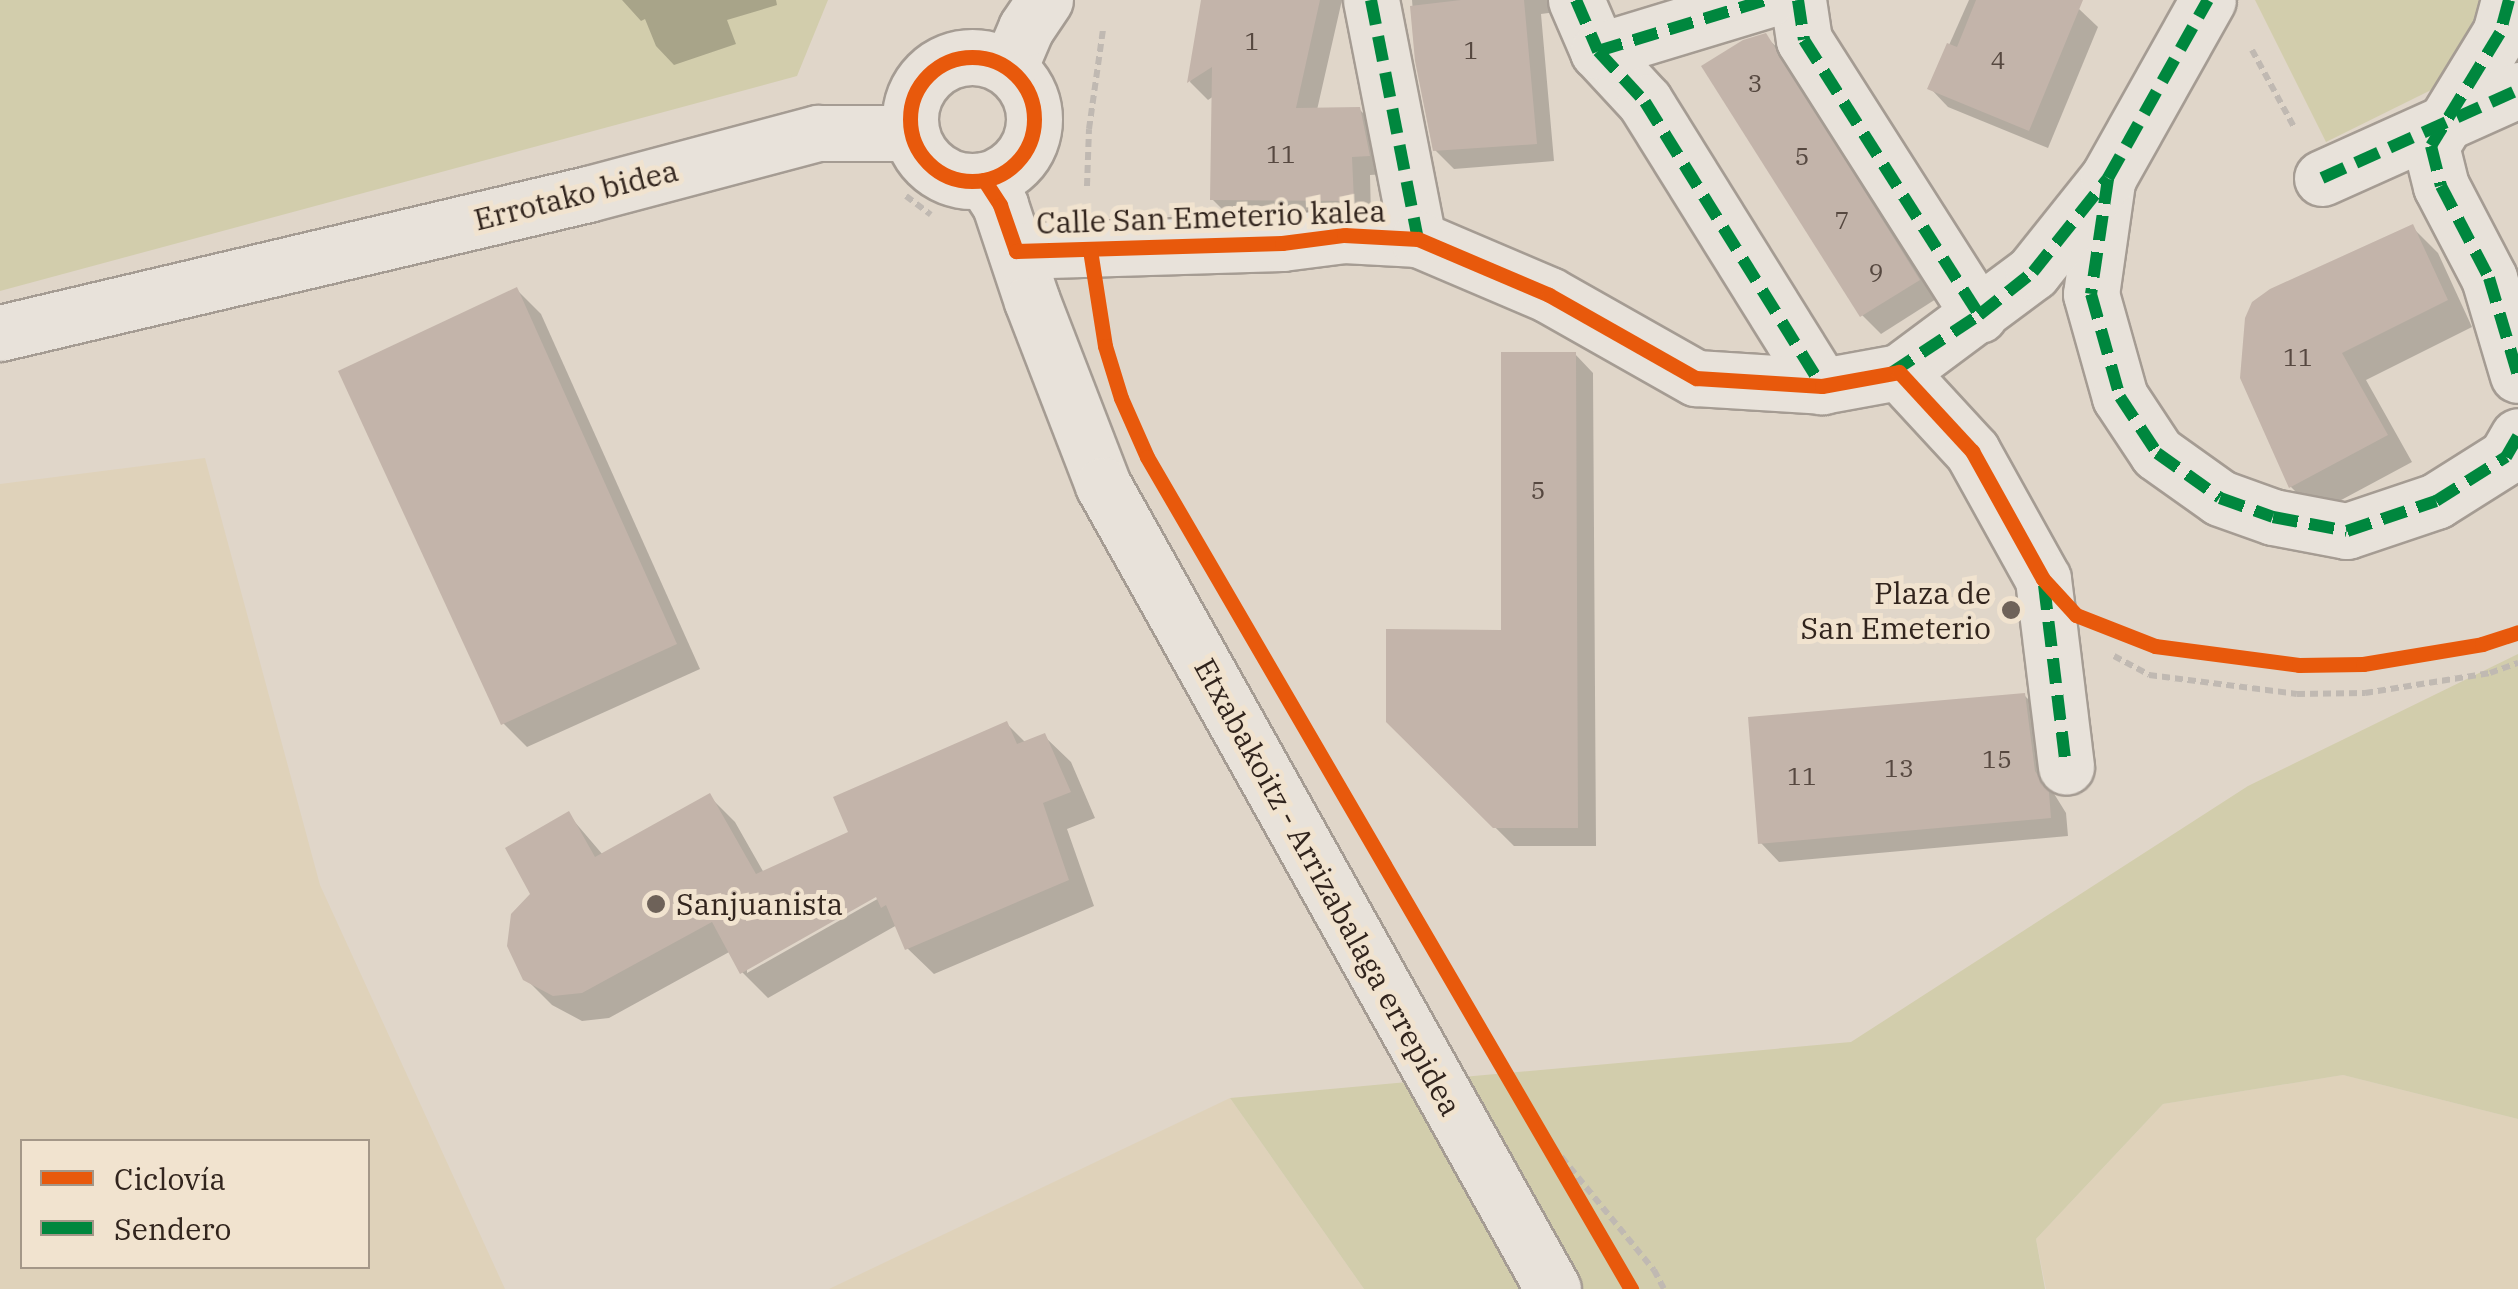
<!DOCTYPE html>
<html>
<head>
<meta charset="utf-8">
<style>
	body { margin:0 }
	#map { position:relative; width:2518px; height:1289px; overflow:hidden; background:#e0d6c9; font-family:"IBM Plex Serif",serif }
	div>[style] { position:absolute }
	.farmland>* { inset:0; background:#dfd2ba }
	.green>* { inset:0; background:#d2cdac }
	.shadow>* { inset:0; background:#0003 }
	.building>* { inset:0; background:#c3b4aa }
	.path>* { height:6px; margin-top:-3px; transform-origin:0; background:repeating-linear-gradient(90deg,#c0b9b2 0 8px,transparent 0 13px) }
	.roads { filter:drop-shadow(2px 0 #a59c93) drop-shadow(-2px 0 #a59c93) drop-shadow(0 2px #a59c93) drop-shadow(0 -2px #a59c93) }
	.minor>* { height:55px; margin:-27.5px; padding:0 27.5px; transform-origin:27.5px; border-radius:27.5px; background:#e8e2da }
	.minor>.ring { margin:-27.5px; padding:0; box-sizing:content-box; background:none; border:55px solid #e8e2da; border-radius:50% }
	.quiet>* { height:12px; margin-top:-6px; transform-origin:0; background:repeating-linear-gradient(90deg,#00873e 0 25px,transparent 0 37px) }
	.cycleway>* { height:15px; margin:-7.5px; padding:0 7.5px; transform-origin:7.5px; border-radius:7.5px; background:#e8590c }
	.cycleway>.ring { margin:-7.5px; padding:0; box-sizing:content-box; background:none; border:15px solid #e8590c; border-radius:50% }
	.dots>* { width:28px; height:28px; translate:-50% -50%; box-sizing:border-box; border:5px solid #f1e3cf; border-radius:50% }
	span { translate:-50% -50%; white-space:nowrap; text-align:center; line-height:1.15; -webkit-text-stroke:10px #f1e3cf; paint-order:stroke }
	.number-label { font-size:25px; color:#564840 }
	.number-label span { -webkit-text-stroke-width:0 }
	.street-label { font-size:30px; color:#31241d }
	.poi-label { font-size:30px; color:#31241d }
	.right { translate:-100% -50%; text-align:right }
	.left { translate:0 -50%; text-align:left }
	.legend { position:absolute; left:20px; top:1139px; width:350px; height:130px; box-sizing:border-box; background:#f1e3cf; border:2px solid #a49788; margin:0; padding:12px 18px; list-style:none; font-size:30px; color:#31241d }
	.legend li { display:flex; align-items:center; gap:20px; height:50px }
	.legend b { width:50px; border:2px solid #a49788 }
</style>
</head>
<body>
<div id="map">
	<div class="farmland">
		<i style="clip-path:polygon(evenodd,205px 458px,320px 885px,505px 1289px,0 1289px,0 484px,205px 458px,22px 1142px,368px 1142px,368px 1266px,22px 1266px,22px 1142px)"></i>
		<i style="clip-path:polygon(2343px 1075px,2518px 1119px,2518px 1289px,2046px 1289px,2036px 1239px,2163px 1104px)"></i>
		<i style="clip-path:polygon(1230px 1098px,1364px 1289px,829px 1289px)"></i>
	</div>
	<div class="green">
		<i style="clip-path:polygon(0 0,828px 0,797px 76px,0 291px)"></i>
		<i style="clip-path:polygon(2255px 0,2518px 0,2518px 47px,2326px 142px)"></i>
		<i style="clip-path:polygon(2518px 654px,2518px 1119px,2343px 1075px,2163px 1104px,2036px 1239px,2045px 1289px,1364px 1289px,1230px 1098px,1851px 1042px,2248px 786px)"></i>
	</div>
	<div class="shadow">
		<i style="clip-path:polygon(622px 0,776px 0,777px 5px,727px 20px,736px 44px,674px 65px,656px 46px,645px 19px,641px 21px)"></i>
		<i style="clip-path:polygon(1203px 0,1342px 0,1317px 110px,1359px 109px,1378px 128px,1387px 174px,1370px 175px,1371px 218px,1231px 218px,1212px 199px,1214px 96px,1208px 100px,1190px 82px)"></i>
		<i style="clip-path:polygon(1412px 0,1555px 0,1556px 12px,1541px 14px,1554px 161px,1454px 169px,1435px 150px,1417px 61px)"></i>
		<i style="clip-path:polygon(1969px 0,2058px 0,2079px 9px,2098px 27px,2048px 148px,1948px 107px,1930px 88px)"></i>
		<i style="clip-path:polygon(1765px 36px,1784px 54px,1936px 299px,1881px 334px,1862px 315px)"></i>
		<i style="clip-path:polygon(2412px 227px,2438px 253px,2472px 327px,2366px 380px,2412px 462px,2317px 513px,2291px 487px,2243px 377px)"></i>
		<i style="clip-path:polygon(517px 290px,541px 314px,700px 669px,527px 747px,503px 723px)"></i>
		<i style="clip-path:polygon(1575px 354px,1593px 373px,1596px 846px,1514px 846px,1388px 721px,1503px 632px)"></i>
		<i style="clip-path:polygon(2024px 695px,2043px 714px,2053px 792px,2066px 813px,2068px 836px,1779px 862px,1761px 843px)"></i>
		<i style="clip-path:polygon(evenodd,1007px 724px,1026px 743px,1044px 736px,1071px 762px,1095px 818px,1067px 829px,1094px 906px,934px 974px,907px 948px,897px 925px,768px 998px,742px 972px,731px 951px,609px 1018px,582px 1021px,552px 1005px,525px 978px,533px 894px,568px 814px,603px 855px,709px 796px,735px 822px,764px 873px,851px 833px,1007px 724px,886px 888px,888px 893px,747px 973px,747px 967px,886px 888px)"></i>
	</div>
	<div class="building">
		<i style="clip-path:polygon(1201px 0,1320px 0,1296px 108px,1360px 107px,1370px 156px,1352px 157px,1354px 201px,1210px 200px,1212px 67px,1187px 83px)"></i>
		<i style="clip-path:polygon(1461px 0,1524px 0,1537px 144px,1433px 151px,1415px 61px,1410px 6px)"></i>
		<i style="clip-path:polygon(1976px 0,2083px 0,2029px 131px,1927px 89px,1947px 43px,1957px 47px)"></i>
		<i style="clip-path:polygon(1766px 33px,1920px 280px,1860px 317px,1701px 66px,1743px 40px)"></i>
		<i style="clip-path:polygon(2413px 224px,2448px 300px,2342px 353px,2388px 435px,2289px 488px,2240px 378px,2245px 318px,2252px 302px,2270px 289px)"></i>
		<i style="clip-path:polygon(517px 287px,677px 644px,501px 725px,338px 371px)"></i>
		<i style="clip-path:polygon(1501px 352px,1576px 352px,1578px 828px,1493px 828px,1386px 722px,1386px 629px,1501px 630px)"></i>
		<i style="clip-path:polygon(2025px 693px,2035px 771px,2049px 792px,2051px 818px,1758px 844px,1748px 717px)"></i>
		<i style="clip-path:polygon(1007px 721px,1017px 744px,1045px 733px,1071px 792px,1043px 803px,1069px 880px,905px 950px,886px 905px,881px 908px,876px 897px,740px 974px,712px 922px,582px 993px,553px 996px,523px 980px,507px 946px,511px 914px,530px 894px,505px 848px,569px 811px,595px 857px,710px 793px,756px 874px,848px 832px,833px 797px)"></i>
	</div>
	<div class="path">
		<i style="left:2252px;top:50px;width:88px;rotate:61.4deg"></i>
		<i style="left:1087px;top:186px;width:57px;rotate:-88deg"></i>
		<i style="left:1089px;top:129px;width:100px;rotate:-82deg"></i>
		<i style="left:906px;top:196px;width:31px;rotate:37deg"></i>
		<i style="left:2114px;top:656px;width:40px;rotate:28deg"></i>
		<i style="left:2149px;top:675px;width:149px;rotate:7.3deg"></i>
		<i style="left:2297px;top:694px;width:68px;rotate:-0.8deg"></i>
		<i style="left:2365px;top:693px;width:127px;rotate:-9.1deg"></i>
		<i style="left:2490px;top:673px;width:30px;rotate:-20deg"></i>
		<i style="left:1545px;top:1137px;width:172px;rotate:50.7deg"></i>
		<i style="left:1654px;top:1270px;width:21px;rotate:62deg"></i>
	</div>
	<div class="roads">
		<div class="minor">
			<i style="left:1371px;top:0;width:244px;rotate:78.9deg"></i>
			<i style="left:1576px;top:0;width:56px;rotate:66.7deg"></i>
			<i style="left:1598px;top:51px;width:69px;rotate:47.3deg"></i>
			<i style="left:1645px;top:102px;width:335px;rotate:58.1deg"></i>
			<i style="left:1798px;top:0;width:40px;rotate:81.5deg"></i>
			<i style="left:1804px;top:40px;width:326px;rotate:57.5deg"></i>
			<i style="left:2509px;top:0;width:34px;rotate:105deg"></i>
			<i style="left:2500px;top:33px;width:132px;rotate:121.4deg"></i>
			<i style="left:2431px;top:146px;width:41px;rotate:76deg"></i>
			<i style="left:2441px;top:186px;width:104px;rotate:62.4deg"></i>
			<i style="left:2489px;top:278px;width:101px;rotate:73.4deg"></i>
			<i style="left:1598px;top:51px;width:176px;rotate:-16.9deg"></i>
			<i class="ring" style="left:910px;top:57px;width:69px;height:69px"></i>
			<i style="left:1009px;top:68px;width:43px;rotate:-67deg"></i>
			<i style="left:1026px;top:28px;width:34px;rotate:-56deg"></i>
			<i style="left:2322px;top:178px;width:215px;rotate:-24.2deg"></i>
			<i style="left:984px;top:180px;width:30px;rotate:57deg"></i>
			<i style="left:1000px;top:205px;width:101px;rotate:71.6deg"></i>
			<i style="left:1032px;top:301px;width:197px;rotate:68.9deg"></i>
			<i style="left:1103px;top:485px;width:921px;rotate:60.76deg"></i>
			<i style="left:2107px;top:182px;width:113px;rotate:98.1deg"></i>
			<i style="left:2091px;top:294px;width:107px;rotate:74.3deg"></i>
			<i style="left:2120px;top:397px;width:67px;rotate:56.5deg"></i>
			<i style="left:2157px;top:453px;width:77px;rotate:35.5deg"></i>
			<i style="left:2220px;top:498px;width:56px;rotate:19.7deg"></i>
			<i style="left:2273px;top:517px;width:75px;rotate:10.7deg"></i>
			<i style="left:2347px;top:531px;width:94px;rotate:-18.6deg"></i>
			<i style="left:2436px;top:501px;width:83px;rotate:-32.2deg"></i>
			<i style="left:2506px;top:457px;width:24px;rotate:-60deg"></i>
			<i style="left:1016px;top:251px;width:266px;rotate:-1.7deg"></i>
			<i style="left:1282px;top:243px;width:63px;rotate:-7.4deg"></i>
			<i style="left:1344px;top:235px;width:74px;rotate:3.1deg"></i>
			<i style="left:1418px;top:239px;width:142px;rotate:23.1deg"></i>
			<i style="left:1549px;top:295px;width:169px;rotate:29.5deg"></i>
			<i style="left:1696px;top:378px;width:126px;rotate:3.6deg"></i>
			<i style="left:1822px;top:386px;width:78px;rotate:-10.3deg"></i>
			<i style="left:1899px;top:372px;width:167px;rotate:-36.7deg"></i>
			<i style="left:2033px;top:272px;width:120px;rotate:-51.4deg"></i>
			<i style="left:2108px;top:178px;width:204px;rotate:-60.7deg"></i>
			<i style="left:0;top:333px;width:604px;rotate:-13.3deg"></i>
			<i style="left:588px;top:194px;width:238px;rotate:-14.9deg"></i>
			<i style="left:818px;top:133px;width:92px"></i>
			<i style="left:1899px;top:372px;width:108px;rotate:47.3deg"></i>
			<i style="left:1972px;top:451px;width:146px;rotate:61deg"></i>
			<i style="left:2043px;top:579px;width:189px;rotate:83deg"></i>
		</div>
	</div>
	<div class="quiet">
		<i style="left:1371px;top:0;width:244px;rotate:78.9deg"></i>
		<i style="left:1576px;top:0;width:56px;rotate:66.7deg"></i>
		<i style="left:1598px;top:51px;width:69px;rotate:47.3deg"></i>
		<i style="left:1645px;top:102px;width:335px;rotate:58.1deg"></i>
		<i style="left:1798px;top:0;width:40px;rotate:81.5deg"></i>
		<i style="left:1804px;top:40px;width:326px;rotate:57.5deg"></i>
		<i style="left:2509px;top:0;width:34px;rotate:105deg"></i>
		<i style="left:2500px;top:33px;width:132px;rotate:121.4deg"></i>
		<i style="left:2431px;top:146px;width:41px;rotate:76deg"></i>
		<i style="left:2441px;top:186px;width:104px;rotate:62.4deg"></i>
		<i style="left:2489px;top:278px;width:101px;rotate:73.4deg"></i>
		<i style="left:1598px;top:51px;width:176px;rotate:-16.9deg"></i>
		<i style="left:2322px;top:178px;width:215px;rotate:-24.2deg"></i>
		<i style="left:2108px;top:179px;width:116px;rotate:98.4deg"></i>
		<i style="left:2091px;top:294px;width:107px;rotate:74.3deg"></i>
		<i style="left:2120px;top:397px;width:67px;rotate:56.5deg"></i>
		<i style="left:2157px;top:453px;width:77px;rotate:35.5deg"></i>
		<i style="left:2220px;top:498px;width:56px;rotate:19.7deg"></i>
		<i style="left:2273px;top:517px;width:75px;rotate:10.7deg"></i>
		<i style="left:2347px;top:531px;width:94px;rotate:-18.6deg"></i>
		<i style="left:2436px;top:501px;width:83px;rotate:-32.2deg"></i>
		<i style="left:2506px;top:457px;width:24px;rotate:-60deg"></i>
		<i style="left:1891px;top:373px;width:105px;rotate:-33.4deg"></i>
		<i style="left:1979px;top:315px;width:69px;rotate:-38.5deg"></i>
		<i style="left:2033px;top:272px;width:120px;rotate:-51.4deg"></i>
		<i style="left:2108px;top:178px;width:204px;rotate:-60.7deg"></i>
		<i style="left:2044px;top:585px;width:183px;rotate:83.1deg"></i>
	</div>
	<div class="cycleway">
		<i class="ring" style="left:910px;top:57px;width:109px;height:109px"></i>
		<i style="left:984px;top:180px;width:30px;rotate:57deg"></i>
		<i style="left:1000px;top:205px;width:49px;rotate:70.8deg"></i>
		<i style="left:1016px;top:251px;width:266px;rotate:-1.7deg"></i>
		<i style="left:1282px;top:243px;width:63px;rotate:-7.4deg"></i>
		<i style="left:1344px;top:235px;width:74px;rotate:3.1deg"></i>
		<i style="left:1418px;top:239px;width:142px;rotate:23.1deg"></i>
		<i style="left:1549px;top:295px;width:169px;rotate:29.5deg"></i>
		<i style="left:1696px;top:378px;width:126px;rotate:3.6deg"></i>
		<i style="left:1822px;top:386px;width:78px;rotate:-10.3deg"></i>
		<i style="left:1899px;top:372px;width:108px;rotate:47.3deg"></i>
		<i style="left:1972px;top:451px;width:146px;rotate:61deg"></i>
		<i style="left:2043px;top:579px;width:49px;rotate:47.5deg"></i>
		<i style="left:2076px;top:615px;width:85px;rotate:21.4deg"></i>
		<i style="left:2155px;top:646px;width:145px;rotate:7.5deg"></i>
		<i style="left:2299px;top:665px;width:64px;rotate:-0.9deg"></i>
		<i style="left:2363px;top:664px;width:121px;rotate:-9.5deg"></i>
		<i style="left:2482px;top:644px;width:38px;rotate:-18deg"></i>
		<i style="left:1090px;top:250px;width:97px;rotate:81.1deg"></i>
		<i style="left:1105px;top:346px;width:54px;rotate:72.9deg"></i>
		<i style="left:1121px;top:398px;width:64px;rotate:66.2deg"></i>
		<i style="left:1147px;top:457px;width:963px;rotate:59.81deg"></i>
	</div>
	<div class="dots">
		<i style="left:2011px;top:610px;background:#6e6259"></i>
		<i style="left:656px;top:904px;background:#6e6259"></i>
	</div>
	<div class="number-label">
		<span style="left:1252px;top:41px">1</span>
		<span style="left:1471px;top:50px">1</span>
		<span style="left:1998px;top:60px">4</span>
		<span style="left:1755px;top:83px">3</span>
		<span style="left:1281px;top:154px">11</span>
		<span style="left:1802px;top:156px">5</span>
		<span style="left:1842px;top:220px">7</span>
		<span style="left:1876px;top:272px">9</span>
		<span style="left:2298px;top:357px">11</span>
		<span style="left:1538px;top:490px">5</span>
		<span style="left:1997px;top:759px">15</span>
		<span style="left:1899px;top:768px">13</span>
		<span style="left:1802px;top:776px">11</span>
	</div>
	<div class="street-label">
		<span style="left:576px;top:195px;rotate:-14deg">Errotako bidea</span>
		<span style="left:1211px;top:217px;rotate:-2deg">Calle San Emeterio kalea</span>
		<span style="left:1328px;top:887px;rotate:61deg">Etxabakoitz - Arrizabalaga errepidea</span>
	</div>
	<div class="poi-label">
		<span class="right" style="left:1991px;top:610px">Plaza de<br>San Emeterio</span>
		<span class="left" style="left:676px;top:904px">Sanjuanista</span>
	</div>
	<ul class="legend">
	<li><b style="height:12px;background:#e8590c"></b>Ciclovía</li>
	<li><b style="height:12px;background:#00873e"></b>Sendero</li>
	</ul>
</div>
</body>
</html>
